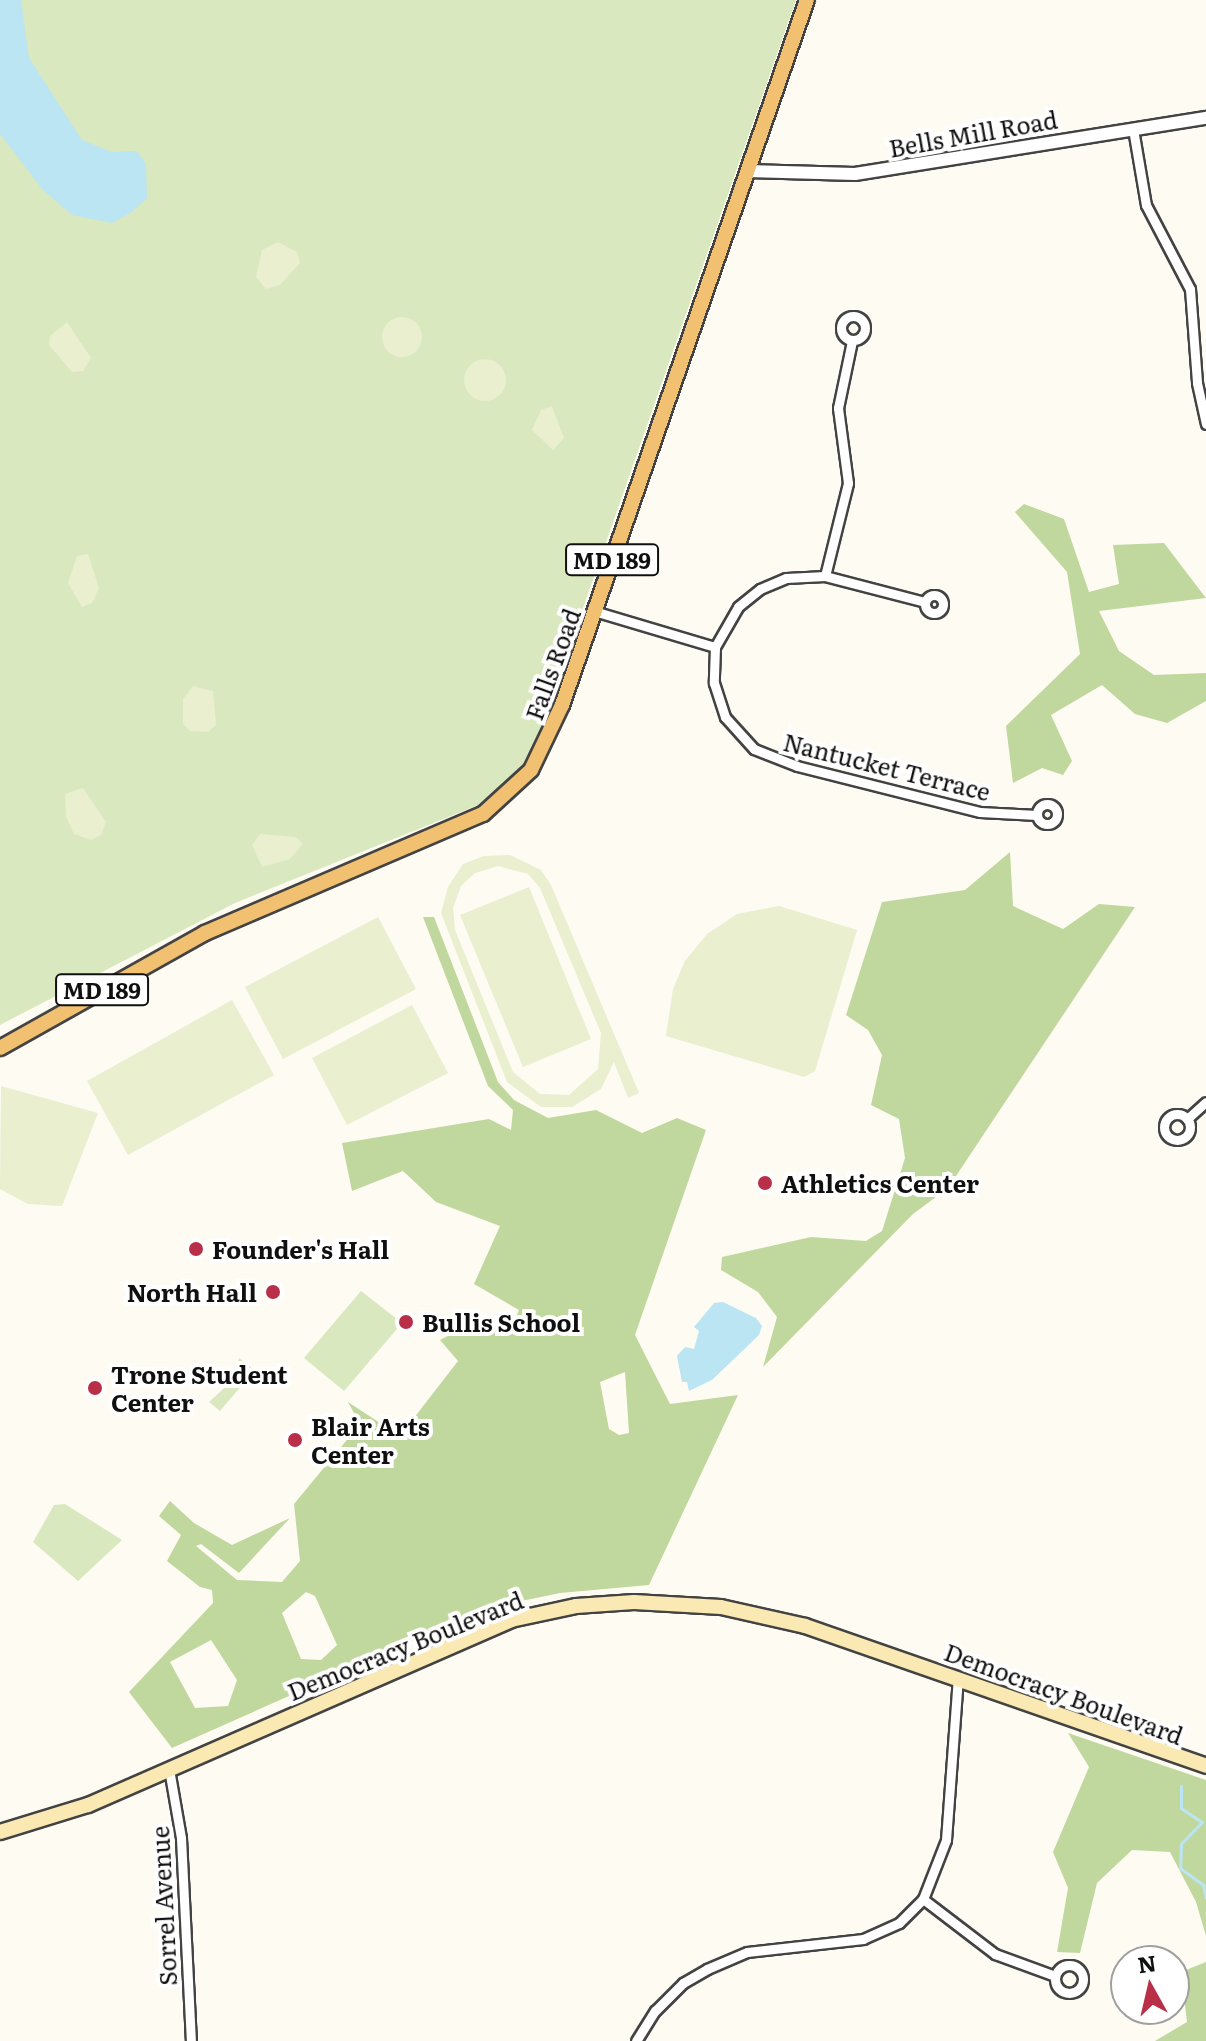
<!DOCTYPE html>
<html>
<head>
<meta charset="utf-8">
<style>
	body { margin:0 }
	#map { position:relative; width:1206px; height:2041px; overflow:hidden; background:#fefbf3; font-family:Literata,serif }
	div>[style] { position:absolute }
	.green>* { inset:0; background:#d9e8be }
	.forest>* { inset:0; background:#c0d89e }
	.pitch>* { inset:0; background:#e9efcf }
	.round { border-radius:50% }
	.water>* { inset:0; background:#bbe5f3 }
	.stream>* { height:3px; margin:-1.5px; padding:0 1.5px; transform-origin:1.5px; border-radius:1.5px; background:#bbe5f3 }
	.roads { filter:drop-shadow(2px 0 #434343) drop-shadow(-2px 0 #434343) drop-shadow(0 2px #434343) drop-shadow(0 -2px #434343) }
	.minor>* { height:9px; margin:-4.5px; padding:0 4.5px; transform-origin:4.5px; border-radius:4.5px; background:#fff }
	.minor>.ring { margin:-4.5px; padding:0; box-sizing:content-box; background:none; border:9px solid #fff; border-radius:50% }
	.tertiary>* { height:12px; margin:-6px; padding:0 6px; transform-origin:6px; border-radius:6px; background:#fff }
	.secondary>* { height:14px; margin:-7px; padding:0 7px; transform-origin:7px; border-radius:7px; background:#fae9b2 }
	.primary>* { height:14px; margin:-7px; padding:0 7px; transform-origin:7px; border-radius:7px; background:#f1c171 }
	.dots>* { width:22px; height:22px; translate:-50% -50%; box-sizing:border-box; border:4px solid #fff; border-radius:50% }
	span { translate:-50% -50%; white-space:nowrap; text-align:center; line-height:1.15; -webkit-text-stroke:8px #fff; paint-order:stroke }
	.shield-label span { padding:2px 6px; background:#fff; border:2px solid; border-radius:6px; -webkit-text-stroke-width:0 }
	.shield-label { font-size:22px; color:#101010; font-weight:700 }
	.street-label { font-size:24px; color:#101010 }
	.poi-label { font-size:24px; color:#101010; font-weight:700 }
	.left { translate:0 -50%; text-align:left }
	.right { translate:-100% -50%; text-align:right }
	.north { position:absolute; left:1110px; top:1945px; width:80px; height:80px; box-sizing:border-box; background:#fff; border:2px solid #9f9f9f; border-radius:50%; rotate:352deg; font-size:22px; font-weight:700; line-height:32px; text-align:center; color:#101010 }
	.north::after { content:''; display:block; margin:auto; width:28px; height:36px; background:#b92f47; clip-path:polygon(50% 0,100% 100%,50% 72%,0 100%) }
</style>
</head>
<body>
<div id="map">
	<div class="green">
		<i style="clip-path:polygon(0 0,796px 0,529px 762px,488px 801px,235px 903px,0 1025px)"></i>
		<i style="clip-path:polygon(361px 1291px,402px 1323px,344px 1391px,304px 1358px)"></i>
		<i style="clip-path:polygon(239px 1358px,255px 1370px,220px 1411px,209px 1402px,232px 1381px)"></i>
		<i style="clip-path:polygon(65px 1504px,122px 1540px,78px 1581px,33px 1542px,54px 1505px)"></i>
	</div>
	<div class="forest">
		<i style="clip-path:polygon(1024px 504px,1064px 519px,1089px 592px,1119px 584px,1113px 545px,1164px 543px,1206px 598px,1099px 611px,1119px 651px,1154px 675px,1206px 673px,1206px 701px,1167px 723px,1135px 714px,1102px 685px,1051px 715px,1072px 761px,1063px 775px,1042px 768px,1013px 783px,1006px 726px,1080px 654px,1067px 572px,1015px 512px)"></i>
		<i style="clip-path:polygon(1010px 852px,1013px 906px,1063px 929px,1099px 904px,1135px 907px,948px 1188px,913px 1214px,763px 1367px,777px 1317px,758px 1292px,721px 1270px,722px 1257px,811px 1237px,866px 1241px,882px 1231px,905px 1158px,899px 1119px,871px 1105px,882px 1055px,868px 1030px,846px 1015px,882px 902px,965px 890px)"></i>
		<i style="clip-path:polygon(evenodd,423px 917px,434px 917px,498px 1082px,514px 1100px,548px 1118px,596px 1110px,642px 1133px,677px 1118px,706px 1130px,635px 1335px,670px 1404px,738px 1395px,649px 1585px,560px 1593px,487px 1608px,172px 1748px,129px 1692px,213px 1603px,212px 1590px,200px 1587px,167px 1561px,181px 1535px,159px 1516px,170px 1501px,194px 1523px,232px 1545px,290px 1518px,239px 1573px,201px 1544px,196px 1546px,237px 1580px,282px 1582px,300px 1561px,294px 1504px,360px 1424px,348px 1402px,400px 1436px,458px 1361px,440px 1340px,461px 1329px,510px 1332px,519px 1310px,474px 1284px,500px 1226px,436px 1202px,403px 1171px,352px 1191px,342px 1143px,489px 1119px,511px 1130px,513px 1110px,488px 1086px,423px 917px,625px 1372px,629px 1433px,619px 1435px,609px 1429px,600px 1382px,625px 1372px,423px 917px,306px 1592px,315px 1596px,337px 1645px,321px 1660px,301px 1659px,282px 1613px,306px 1592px,423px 917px,211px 1640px,237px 1680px,228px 1706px,195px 1708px,170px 1662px,211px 1640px)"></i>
		<i style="clip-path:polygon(1068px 1733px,1206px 1780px,1206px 1936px,1196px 1902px,1170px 1852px,1132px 1850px,1097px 1883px,1080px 1953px,1057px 1952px,1068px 1888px,1053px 1852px,1089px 1767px)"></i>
		<i style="clip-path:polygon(1206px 1962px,1206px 2041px,1155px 2041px,1187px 2022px,1181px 1972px)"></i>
	</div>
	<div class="pitch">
		<i style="clip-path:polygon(278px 242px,297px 252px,300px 263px,280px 285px,266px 289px,256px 277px,262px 250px)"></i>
		<i class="round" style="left:382px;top:317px;width:40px;height:40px"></i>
		<i style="clip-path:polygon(67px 322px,91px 358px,83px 371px,72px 372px,49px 345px,50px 336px)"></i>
		<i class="round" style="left:464px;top:359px;width:42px;height:42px"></i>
		<i style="clip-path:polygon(552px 406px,564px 438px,553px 450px,532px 430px,541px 410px)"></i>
		<i style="clip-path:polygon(88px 554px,99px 588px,92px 603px,82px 607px,68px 583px,77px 556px)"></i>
		<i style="clip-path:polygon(193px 686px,213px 691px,216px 725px,208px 732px,190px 731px,183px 724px,183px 699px)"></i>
		<i style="clip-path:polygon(83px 788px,106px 822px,101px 835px,91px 840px,74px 834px,66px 817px,65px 794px)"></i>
		<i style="clip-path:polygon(260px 834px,296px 837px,303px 844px,290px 859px,262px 867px,252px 845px)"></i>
		<i style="clip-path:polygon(evenodd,510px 855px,541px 870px,551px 885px,639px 1093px,628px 1098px,614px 1062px,601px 1089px,572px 1107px,541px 1107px,507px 1082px,441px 913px,448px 887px,463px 864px,484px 856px,510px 855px,498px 866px,528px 874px,540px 888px,601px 1033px,598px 1069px,569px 1095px,540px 1094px,513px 1072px,455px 930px,453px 908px,461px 886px,475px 873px,498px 866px)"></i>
		<i style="clip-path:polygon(529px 887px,591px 1039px,523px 1067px,460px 915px)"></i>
		<i style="clip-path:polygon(779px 906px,857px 930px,815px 1071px,804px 1077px,666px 1036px,673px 989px,685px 961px,707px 934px,737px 914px)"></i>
		<i style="clip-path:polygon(378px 917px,416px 989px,283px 1059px,245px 987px)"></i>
		<i style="clip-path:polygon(232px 1000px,274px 1075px,128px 1155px,87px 1081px)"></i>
		<i style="clip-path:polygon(412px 1005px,448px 1073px,347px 1125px,312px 1058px)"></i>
		<i style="clip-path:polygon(1px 1086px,98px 1113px,62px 1206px,28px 1204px,0 1189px)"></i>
	</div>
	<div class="water">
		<i style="clip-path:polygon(0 0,21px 0,29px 58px,82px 140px,112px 152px,137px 151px,146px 164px,147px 198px,132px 212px,112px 223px,72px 215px,42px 189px,0 134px)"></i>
		<i style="clip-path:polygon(723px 1302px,756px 1318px,762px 1326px,759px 1335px,712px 1380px,689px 1391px,687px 1382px,682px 1382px,677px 1356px,685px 1347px,694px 1349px,699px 1331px,694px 1327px,714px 1303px)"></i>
	</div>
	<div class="stream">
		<i style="left:1181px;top:1786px;width:22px;rotate:90deg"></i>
		<i style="left:1181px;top:1808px;width:25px;rotate:34deg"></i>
		<i style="left:1202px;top:1822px;width:30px;rotate:134deg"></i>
		<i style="left:1181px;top:1844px;width:24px;rotate:92deg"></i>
		<i style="left:1180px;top:1868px;width:29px;rotate:36deg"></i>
		<i style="left:1203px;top:1885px;width:13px;rotate:77deg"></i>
	</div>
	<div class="roads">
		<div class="minor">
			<i style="left:1133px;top:129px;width:77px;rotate:80.3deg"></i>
			<i style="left:1146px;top:205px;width:95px;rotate:62.4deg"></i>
			<i style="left:1190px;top:289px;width:94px;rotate:85.7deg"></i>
			<i style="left:1197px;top:383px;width:42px;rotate:77.6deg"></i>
			<i class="ring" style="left:841px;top:316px;width:15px;height:15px"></i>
			<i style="left:825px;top:576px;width:96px;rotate:-76.1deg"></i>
			<i style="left:848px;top:483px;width:76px;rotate:-97.6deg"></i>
			<i style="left:838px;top:408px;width:68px;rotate:-78.2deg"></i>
			<i class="ring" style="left:925px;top:595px;width:9px;height:9px"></i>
			<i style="left:925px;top:602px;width:103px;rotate:-165.4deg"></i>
			<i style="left:825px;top:576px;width:39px;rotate:177deg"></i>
			<i style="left:786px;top:578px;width:28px;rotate:157deg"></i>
			<i style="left:760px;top:589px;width:28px;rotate:141deg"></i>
			<i style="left:738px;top:607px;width:46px;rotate:119.9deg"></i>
			<i style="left:715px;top:647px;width:36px;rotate:92deg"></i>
			<i style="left:714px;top:683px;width:36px;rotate:72deg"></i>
			<i style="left:725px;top:717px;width:43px;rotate:47.8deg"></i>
			<i style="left:754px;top:749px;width:46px;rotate:21.6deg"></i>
			<i style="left:797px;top:766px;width:189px;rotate:14.1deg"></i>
			<i style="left:980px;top:812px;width:57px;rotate:3deg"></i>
			<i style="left:594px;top:611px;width:126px;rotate:16.6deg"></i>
			<i class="ring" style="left:1037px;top:804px;width:11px;height:11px"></i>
			<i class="ring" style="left:1164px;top:1114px;width:17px;height:17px"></i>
			<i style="left:1187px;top:1119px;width:25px;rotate:-42deg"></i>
			<i style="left:169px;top:1769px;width:70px;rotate:80.1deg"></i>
			<i style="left:181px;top:1838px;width:203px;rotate:87.2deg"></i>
			<i style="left:923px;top:1899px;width:91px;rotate:37.4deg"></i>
			<i style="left:995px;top:1954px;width:64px;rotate:20.1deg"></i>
			<i class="ring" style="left:1055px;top:1965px;width:19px;height:19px"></i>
			<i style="left:636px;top:2041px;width:36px;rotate:-58deg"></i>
			<i style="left:655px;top:2011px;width:40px;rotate:-45deg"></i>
			<i style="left:683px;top:1983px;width:28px;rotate:-30deg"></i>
			<i style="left:707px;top:1969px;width:43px;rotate:-23deg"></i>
			<i style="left:747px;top:1952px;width:117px;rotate:-6.4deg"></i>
			<i style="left:863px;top:1939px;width:39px;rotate:-24deg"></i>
			<i style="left:899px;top:1923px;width:34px;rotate:-45deg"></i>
			<i style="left:923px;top:1899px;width:63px;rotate:-68.7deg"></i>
			<i style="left:946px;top:1840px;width:162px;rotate:-85.8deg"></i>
		</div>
		<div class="tertiary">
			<i style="left:747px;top:171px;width:108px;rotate:1.6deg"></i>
			<i style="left:855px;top:174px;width:355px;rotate:-9.1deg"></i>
		</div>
		<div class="secondary">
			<i style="left:0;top:1832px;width:92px;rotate:-17.1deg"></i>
			<i style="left:88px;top:1805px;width:462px;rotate:-23.6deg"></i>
			<i style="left:511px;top:1620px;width:66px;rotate:-12.2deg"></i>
			<i style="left:576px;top:1606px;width:58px;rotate:-3.9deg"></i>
			<i style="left:634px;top:1602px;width:87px;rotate:3.3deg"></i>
			<i style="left:721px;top:1607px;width:86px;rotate:12.7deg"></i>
			<i style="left:805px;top:1626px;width:425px;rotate:19.2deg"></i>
		</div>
		<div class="primary">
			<i style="left:0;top:1048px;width:235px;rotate:-29.3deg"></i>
			<i style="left:205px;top:933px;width:302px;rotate:-23.2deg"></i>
			<i style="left:483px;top:814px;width:65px;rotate:-42.5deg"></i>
			<i style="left:531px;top:770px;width:72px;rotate:-64.5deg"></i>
			<i style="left:562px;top:705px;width:746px;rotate:-70.84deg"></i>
		</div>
	</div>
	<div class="dots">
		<i style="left:765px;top:1183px;background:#b92f47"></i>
		<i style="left:196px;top:1249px;background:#b92f47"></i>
		<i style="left:273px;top:1292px;background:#b92f47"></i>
		<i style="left:406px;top:1322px;background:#b92f47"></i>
		<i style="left:95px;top:1388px;background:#b92f47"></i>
		<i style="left:295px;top:1440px;background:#b92f47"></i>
	</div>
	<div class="shield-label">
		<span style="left:612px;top:560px">MD 189</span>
		<span style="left:102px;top:990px">MD 189</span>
	</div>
	<div class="street-label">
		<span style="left:973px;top:133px;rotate:-10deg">Bells Mill Road</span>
		<span style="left:552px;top:664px;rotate:-70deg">Falls Road</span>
		<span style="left:887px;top:766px;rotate:14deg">Nantucket Terrace</span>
		<span style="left:405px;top:1645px;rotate:-22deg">Democracy Boulevard</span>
		<span style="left:1064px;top:1693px;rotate:20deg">Democracy Boulevard</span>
		<span style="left:163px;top:1906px;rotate:-93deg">Sorrel Avenue</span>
	</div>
	<div class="poi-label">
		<span class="left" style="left:781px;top:1183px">Athletics Center</span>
		<span class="left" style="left:212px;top:1249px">Founder's Hall</span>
		<span class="right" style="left:257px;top:1292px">North Hall</span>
		<span class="left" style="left:422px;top:1322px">Bullis School</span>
		<span class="left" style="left:111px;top:1388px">Trone Student<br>Center</span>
		<span class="left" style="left:311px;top:1440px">Blair Arts<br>Center</span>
	</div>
	<div class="north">N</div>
</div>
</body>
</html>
